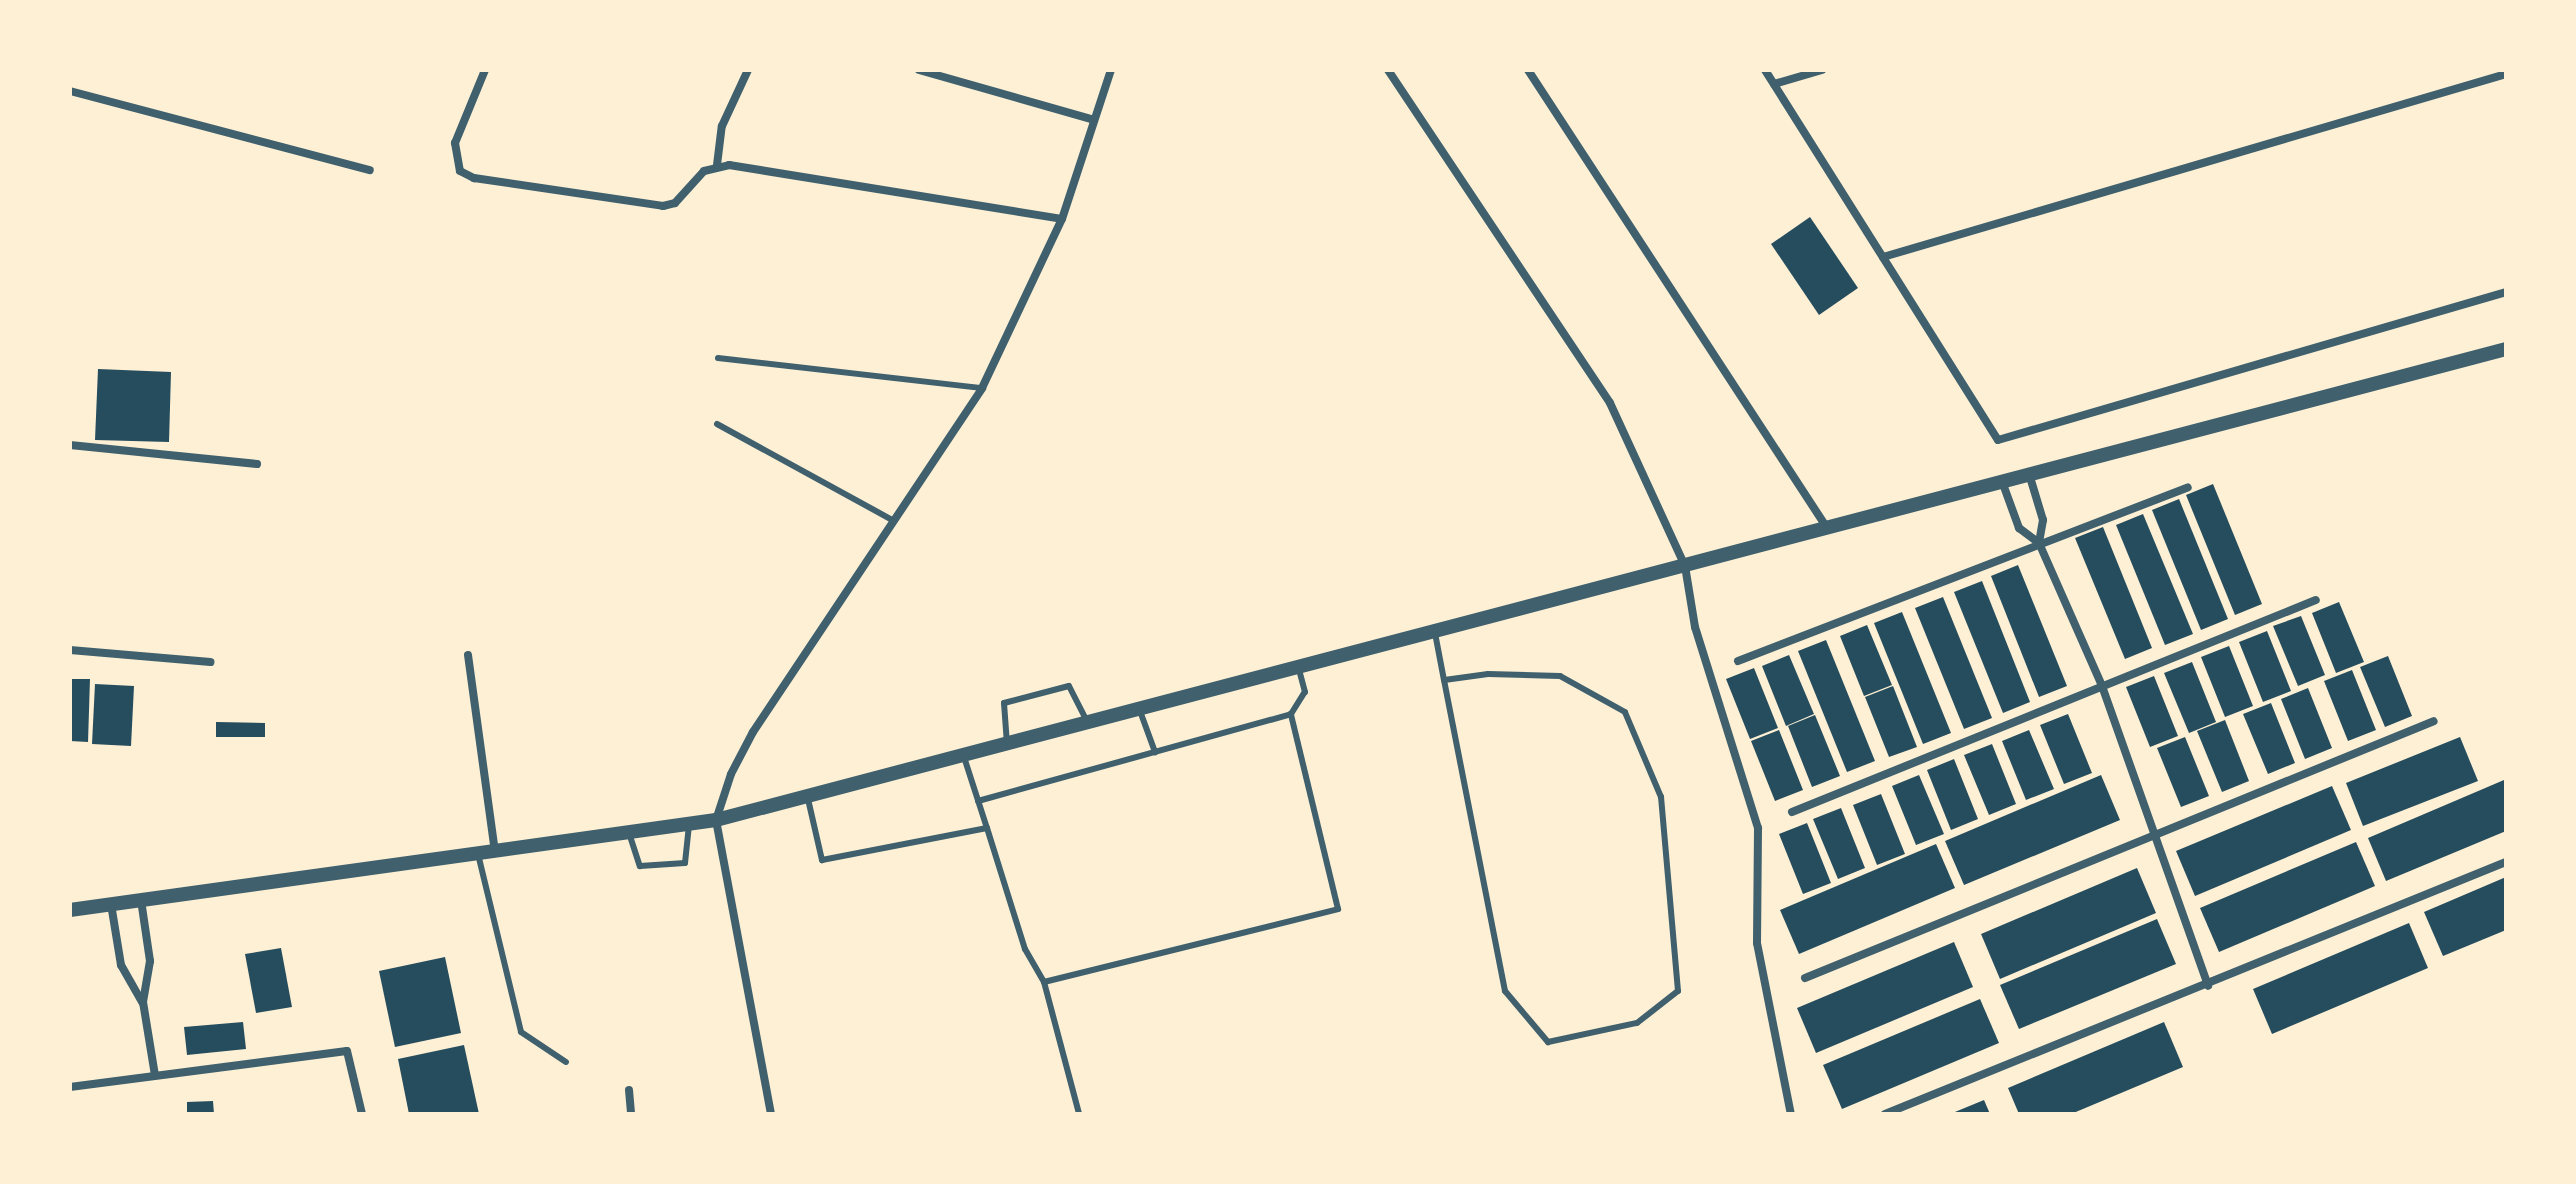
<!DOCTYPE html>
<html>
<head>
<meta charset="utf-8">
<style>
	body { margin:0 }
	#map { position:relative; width:2576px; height:1184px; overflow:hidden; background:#fdf0d5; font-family:"Fira Sans Condensed",sans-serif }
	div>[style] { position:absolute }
	.building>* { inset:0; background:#264d5e }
	.service>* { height:6px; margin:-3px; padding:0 3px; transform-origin:3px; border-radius:3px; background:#3f606c }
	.minor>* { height:8px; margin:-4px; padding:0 4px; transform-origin:4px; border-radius:4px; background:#3f606c }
	.tertiary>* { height:14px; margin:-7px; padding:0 7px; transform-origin:7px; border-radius:7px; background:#3f606c }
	span { translate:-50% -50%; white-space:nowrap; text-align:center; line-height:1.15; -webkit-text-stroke:8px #fdf0d5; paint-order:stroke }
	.frame { position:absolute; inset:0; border:72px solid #fdf0d5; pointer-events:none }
</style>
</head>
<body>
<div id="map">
	<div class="building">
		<i style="clip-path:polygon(1810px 217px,1858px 288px,1819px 315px,1771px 244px)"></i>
		<i style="clip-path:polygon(98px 369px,171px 372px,169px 442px,95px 440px)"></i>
		<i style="clip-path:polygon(2213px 484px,2262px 604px,2235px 615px,2186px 495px)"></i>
		<i style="clip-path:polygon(2179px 499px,2228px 619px,2201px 630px,2152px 510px)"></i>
		<i style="clip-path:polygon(2143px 514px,2193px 634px,2165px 645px,2116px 525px)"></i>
		<i style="clip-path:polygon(2103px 527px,2152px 648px,2125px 659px,2075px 538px)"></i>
		<i style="clip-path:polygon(2018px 565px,2067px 686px,2039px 697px,1991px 576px)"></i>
		<i style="clip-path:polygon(1982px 581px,2030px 702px,2003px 713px,1954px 592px)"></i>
		<i style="clip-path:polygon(1943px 597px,1992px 718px,1964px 729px,1915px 608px)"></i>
		<i style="clip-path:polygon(2339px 602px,2364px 662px,2336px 673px,2312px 613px)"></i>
		<i style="clip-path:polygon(1902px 612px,1951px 733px,1923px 744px,1874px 623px)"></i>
		<i style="clip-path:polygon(2301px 616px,2325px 675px,2298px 686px,2273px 626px)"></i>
		<i style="clip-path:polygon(1867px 625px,1892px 685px,1864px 696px,1840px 636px)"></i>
		<i style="clip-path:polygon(2267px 631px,2291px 691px,2263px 702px,2239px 642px)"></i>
		<i style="clip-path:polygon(1826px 640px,1875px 761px,1847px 772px,1798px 651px)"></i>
		<i style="clip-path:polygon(2229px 646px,2253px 706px,2225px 717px,2201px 657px)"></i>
		<i style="clip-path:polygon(1789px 655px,1814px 714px,1786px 726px,1762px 666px)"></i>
		<i style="clip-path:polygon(2388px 656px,2412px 716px,2385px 727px,2360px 667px)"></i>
		<i style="clip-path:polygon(2192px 662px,2216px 722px,2189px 733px,2164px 673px)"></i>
		<i style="clip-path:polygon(1754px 668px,1778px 728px,1750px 739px,1726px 679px)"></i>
		<i style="clip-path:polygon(2352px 670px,2376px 730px,2348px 741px,2324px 681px)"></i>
		<i style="clip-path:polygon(2154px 676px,2178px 736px,2150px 747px,2126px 687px)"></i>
		<i style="clip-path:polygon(70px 679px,90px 679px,88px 742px,70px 741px)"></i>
		<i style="clip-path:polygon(95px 684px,134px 686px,131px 746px,92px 744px)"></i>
		<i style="clip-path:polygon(1893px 686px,1917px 747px,1889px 757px,1865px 697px)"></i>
		<i style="clip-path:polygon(2308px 688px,2332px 748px,2305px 759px,2281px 699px)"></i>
		<i style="clip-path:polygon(2271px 703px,2295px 763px,2268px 774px,2243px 714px)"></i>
		<i style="clip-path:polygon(2068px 714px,2092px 773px,2064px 784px,2040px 725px)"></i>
		<i style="clip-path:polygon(1815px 715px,1840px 776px,1812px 787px,1788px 726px)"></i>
		<i style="clip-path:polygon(2225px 720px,2249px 781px,2222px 792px,2197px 731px)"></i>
		<i style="clip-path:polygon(216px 722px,265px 723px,265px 737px,216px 737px)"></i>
		<i style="clip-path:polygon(1779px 730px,1803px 790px,1775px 801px,1751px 741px)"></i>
		<i style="clip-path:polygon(2029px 730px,2054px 789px,2026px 800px,2002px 741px)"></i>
		<i style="clip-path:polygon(2185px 737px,2209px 796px,2181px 807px,2157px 748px)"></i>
		<i style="clip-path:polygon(2460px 737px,2478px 781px,2363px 826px,2346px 783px)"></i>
		<i style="clip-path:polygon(1992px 744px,2016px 804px,1989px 815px,1964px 755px)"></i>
		<i style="clip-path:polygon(1954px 759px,1978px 819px,1951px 830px,1927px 770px)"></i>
		<i style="clip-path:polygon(1919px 775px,1944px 834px,1916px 845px,1892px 786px)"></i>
		<i style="clip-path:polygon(2101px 775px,2120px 820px,1964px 885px,1945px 841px)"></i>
		<i style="clip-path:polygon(2504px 780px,2506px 831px,2386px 881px,2368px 838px)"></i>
		<i style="clip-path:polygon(2332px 786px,2351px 830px,2195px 896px,2176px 851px)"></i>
		<i style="clip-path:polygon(1881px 794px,1905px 854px,1877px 865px,1853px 805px)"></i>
		<i style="clip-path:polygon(1841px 808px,1865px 868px,1838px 879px,1813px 819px)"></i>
		<i style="clip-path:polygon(1807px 823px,1831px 883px,1803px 894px,1779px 834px)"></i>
		<i style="clip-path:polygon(2356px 842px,2375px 886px,2219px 952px,2200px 908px)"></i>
		<i style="clip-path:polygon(1936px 844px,1955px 888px,1799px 954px,1780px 910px)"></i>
		<i style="clip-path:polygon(2137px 868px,2156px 913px,2000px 979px,1981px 934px)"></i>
		<i style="clip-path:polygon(2506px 877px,2506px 930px,2443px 956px,2424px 912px)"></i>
		<i style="clip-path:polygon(2157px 919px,2176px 964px,2019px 1029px,2000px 985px)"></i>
		<i style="clip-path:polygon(2409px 923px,2428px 968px,2272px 1034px,2253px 989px)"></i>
		<i style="clip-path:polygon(1954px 942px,1973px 987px,1816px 1053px,1797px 1008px)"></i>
		<i style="clip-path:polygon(281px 948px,292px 1007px,256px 1013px,245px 954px)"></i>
		<i style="clip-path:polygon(445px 957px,461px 1033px,395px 1047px,379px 971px)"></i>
		<i style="clip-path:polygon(1980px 999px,1999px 1043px,1842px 1109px,1823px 1065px)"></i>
		<i style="clip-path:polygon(243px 1022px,246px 1049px,187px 1055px,184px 1027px)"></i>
		<i style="clip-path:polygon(2164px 1022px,2183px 1067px,2071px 1114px,2019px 1114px,2008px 1088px)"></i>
		<i style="clip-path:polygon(464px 1045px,479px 1114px,409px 1114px,398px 1059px)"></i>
		<i style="clip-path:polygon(1984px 1100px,1990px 1114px,1950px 1114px)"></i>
		<i style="clip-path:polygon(213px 1101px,214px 1114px,187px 1114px,187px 1102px)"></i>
	</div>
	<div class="service">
		<i style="left:718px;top:358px;width:266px;rotate:6.5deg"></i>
		<i style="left:717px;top:424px;width:200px;rotate:28.7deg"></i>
		<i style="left:1435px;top:633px;width:48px;rotate:79.2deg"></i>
		<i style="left:1444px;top:680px;width:317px;rotate:78.9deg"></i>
		<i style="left:1505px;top:991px;width:67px;rotate:49.9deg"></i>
		<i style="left:1548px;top:1042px;width:91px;rotate:-12.1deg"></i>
		<i style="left:1637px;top:1023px;width:52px;rotate:-38deg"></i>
		<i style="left:1678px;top:991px;width:195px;rotate:-95deg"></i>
		<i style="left:1661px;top:797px;width:92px;rotate:-113deg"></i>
		<i style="left:1625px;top:712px;width:74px;rotate:-151deg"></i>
		<i style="left:1560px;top:676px;width:72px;rotate:-178.4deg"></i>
		<i style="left:1488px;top:674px;width:44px;rotate:172.2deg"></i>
		<i style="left:1140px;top:711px;width:44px;rotate:69.9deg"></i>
		<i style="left:1007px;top:744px;width:41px;rotate:-94.2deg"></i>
		<i style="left:1004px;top:703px;width:67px;rotate:-14.7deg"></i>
		<i style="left:1069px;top:686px;width:39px;rotate:63deg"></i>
		<i style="left:964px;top:757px;width:75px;rotate:72.1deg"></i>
		<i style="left:808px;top:799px;width:63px;rotate:77.1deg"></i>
		<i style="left:822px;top:860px;width:168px;rotate:-11deg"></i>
		<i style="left:987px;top:828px;width:127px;rotate:72.6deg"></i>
		<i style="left:1025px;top:949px;width:38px;rotate:60deg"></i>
		<i style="left:1044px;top:982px;width:303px;rotate:-13.9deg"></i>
		<i style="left:1338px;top:909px;width:201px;rotate:-103.6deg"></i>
		<i style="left:1291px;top:714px;width:26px;rotate:-58deg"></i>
		<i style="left:1305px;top:692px;width:24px;rotate:-105deg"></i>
		<i style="left:978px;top:801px;width:325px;rotate:-15.5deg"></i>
		<i style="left:629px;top:833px;width:35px;rotate:72deg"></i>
		<i style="left:640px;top:866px;width:45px;rotate:-3.8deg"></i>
		<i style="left:685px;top:863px;width:39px;rotate:-84deg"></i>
		<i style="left:478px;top:854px;width:183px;rotate:76.4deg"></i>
		<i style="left:521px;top:1032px;width:54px;rotate:33.7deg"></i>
		<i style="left:1044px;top:982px;width:137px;rotate:75.1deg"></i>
	</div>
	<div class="minor">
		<i style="left:485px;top:70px;width:79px;rotate:112.3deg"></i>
		<i style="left:455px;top:143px;width:28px;rotate:80deg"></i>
		<i style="left:460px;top:171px;width:16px;rotate:27deg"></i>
		<i style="left:474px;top:178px;width:191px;rotate:8.4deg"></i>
		<i style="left:663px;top:206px;width:12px;rotate:-14deg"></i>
		<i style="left:675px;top:203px;width:43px;rotate:-47.8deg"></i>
		<i style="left:704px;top:171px;width:26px;rotate:-13deg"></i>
		<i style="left:729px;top:165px;width:337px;rotate:9.2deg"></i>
		<i style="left:919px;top:70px;width:182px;rotate:15.9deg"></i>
		<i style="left:1388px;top:70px;width:400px;rotate:56.3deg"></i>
		<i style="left:1610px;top:403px;width:179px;rotate:65.3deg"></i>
		<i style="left:1685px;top:566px;width:62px;rotate:80.7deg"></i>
		<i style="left:1695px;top:627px;width:211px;rotate:72.6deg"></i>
		<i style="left:1758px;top:828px;width:115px;rotate:90.5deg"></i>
		<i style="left:1757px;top:943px;width:174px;rotate:78.8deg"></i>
		<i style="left:1528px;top:70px;width:547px;rotate:56.86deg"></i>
		<i style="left:1765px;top:70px;width:437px;rotate:57.8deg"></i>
		<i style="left:1998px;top:440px;width:529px;rotate:-16.24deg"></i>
		<i style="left:1774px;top:84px;width:50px;rotate:-16.3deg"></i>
		<i style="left:70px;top:91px;width:310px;rotate:14.8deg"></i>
		<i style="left:717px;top:165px;width:39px;rotate:-83deg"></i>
		<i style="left:722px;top:126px;width:62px;rotate:-65.1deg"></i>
		<i style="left:1883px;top:257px;width:649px;rotate:-16.37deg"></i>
		<i style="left:70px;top:445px;width:188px;rotate:5.8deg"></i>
		<i style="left:2030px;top:477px;width:45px;rotate:73.2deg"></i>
		<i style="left:2043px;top:520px;width:23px;rotate:100deg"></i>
		<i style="left:2003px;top:484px;width:47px;rotate:70deg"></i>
		<i style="left:2019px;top:528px;width:25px;rotate:37deg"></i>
		<i style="left:2039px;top:543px;width:156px;rotate:66.2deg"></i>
		<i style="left:2102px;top:686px;width:318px;rotate:70.5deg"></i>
		<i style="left:70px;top:650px;width:141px;rotate:4.9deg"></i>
		<i style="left:468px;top:655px;width:199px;rotate:82.2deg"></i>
		<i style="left:1738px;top:661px;width:482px;rotate:-21.1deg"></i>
		<i style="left:1792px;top:812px;width:565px;rotate:-22.03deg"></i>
		<i style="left:141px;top:900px;width:62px;rotate:81.6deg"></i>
		<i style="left:150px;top:961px;width:42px;rotate:99.7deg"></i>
		<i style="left:143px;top:1002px;width:74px;rotate:80.7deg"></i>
		<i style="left:111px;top:904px;width:62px;rotate:80.7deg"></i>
		<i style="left:121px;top:965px;width:43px;rotate:60.4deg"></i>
		<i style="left:1805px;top:978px;width:679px;rotate:-22.22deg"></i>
		<i style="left:70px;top:1087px;width:279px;rotate:-7.4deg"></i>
		<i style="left:347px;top:1051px;width:65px;rotate:76.6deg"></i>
		<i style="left:629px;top:1090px;width:24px;rotate:85deg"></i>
		<i style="left:771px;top:1114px;width:299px;rotate:-100.6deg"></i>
		<i style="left:716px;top:820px;width:48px;rotate:-71.9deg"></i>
		<i style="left:731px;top:774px;width:47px;rotate:-62.4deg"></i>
		<i style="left:753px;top:732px;width:413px;rotate:-56.3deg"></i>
		<i style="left:982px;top:388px;width:187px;rotate:-64.7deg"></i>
		<i style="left:1062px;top:219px;width:157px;rotate:-71.8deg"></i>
		<i style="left:1885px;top:1114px;width:670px;rotate:-22.09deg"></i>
	</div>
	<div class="tertiary">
		<i style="left:70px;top:910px;width:652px;rotate:-7.93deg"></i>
		<i style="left:716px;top:820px;width:1851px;rotate:-14.74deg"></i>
	</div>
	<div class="frame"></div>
</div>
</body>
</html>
